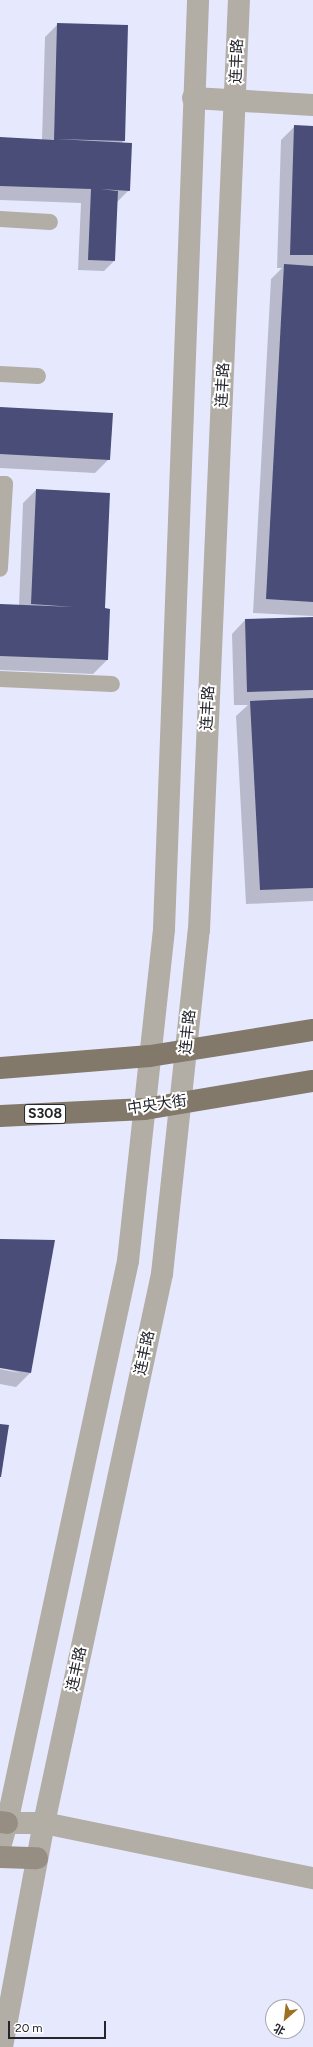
<!DOCTYPE html>
<html>
<head>
<meta charset="utf-8">
<style>
	body { margin:0 }
	#map { position:relative; width:313px; height:2047px; overflow:hidden; background:#e6e9fe; font-family:Figtree,"Noto Sans SC",sans-serif }
	div>[style] { position:absolute }
	.shadow>* { inset:0; background:#0003 }
	.building>* { inset:0; background:#494d78 }
	.service>* { height:16px; margin:-8px; padding:0 8px; transform-origin:8px; border-radius:8px; background:#b2ada5 }
	.minor>* { height:22px; margin:-11px; padding:0 11px; transform-origin:11px; border-radius:11px; background:#b2ada5 }
	.tertiary>* { height:22px; margin:-11px; padding:0 11px; transform-origin:11px; border-radius:11px; background:#b2ada5 }
	.secondary>* { height:22px; margin:-11px; padding:0 11px; transform-origin:11px; border-radius:11px; background:#978e83 }
	.primary>* { height:22px; margin:-11px; padding:0 11px; transform-origin:11px; border-radius:11px; background:#83796b }
	span { translate:-50% -50%; white-space:nowrap; text-align:center; line-height:1.15; -webkit-text-stroke:4px #fff; paint-order:stroke }
	.shield-label span { padding:1px 3px; background:#fff; border:1px solid; border-radius:3px; -webkit-text-stroke-width:0 }
	.shield-label { font-size:14px; color:#24252d; font-weight:700 }
	.street-label { font-size:15px; color:#24252d }
	.north { position:absolute; left:265px; top:1999px; width:40px; height:40px; box-sizing:border-box; background:#fff; border:1px solid #a7a8ab; border-radius:50%; rotate:208deg; font-size:11px; font-weight:700; line-height:16px; text-align:center; color:#24252d }
	.north::after { content:''; display:block; margin:auto; width:14px; height:18px; background:#9e7022; clip-path:polygon(50% 0,100% 100%,50% 72%,0 100%) }
	.scale { position:absolute; left:8px; top:2021px; width:98px; height:18px; box-sizing:border-box; border:2px solid #24252d; border-top:0; padding-left:5px; font-size:12px; line-height:14px; white-space:nowrap; color:#24252d; -webkit-text-stroke:3px #fff; paint-order:stroke }
</style>
</head>
<body>
<div id="map">
	<div class="shadow">
		<i style="clip-path:polygon(58px 24px,124px 141px,121px 143px,129px 190px,116px 203px,114px 261px,104px 271px,78px 270px,81px 203px,0 200px,0 138px,42px 140px,45px 37px)"></i>
		<i style="clip-path:polygon(295px 126px,313px 127px,313px 616px,253px 613px,271px 279px,282px 268px,277px 268px,281px 140px)"></i>
		<i style="clip-path:polygon(0 408px,109px 459px,95px 473px,0 468px)"></i>
		<i style="clip-path:polygon(36px 490px,107px 660px,93px 674px,0 670px,0 605px,19px 606px,23px 503px)"></i>
		<i style="clip-path:polygon(313px 618px,313px 901px,246px 904px,236px 716px,248px 705px,234px 705px,232px 634px,245px 620px)"></i>
		<i style="clip-path:polygon(0 1240px,54px 1241px,30px 1373px,16px 1387px,0 1384px,0 1369px,20px 1373px,0 1367px)"></i>
	</div>
	<div class="building">
		<i style="clip-path:polygon(57px 23px,128px 25px,125px 141px,56px 139px,132px 143px,130px 191px,100px 189px,118px 191px,115px 261px,88px 260px,91px 189px,0 186px,0 137px,54px 140px)"></i>
		<i style="clip-path:polygon(294px 125px,313px 126px,313px 255px,290px 255px)"></i>
		<i style="clip-path:polygon(284px 264px,313px 266px,313px 602px,266px 599px)"></i>
		<i style="clip-path:polygon(0 407px,113px 413px,110px 460px,0 454px)"></i>
		<i style="clip-path:polygon(36px 489px,110px 493px,105px 608px,110px 609px,108px 660px,0 656px,0 604px,74px 607px,31px 604px)"></i>
		<i style="clip-path:polygon(313px 617px,313px 690px,247px 692px,245px 619px)"></i>
		<i style="clip-path:polygon(313px 698px,313px 888px,260px 890px,250px 701px)"></i>
		<i style="clip-path:polygon(0 1239px,55px 1240px,31px 1373px,0 1368px)"></i>
		<i style="clip-path:polygon(0 1424px,9px 1425px,1px 1477px,0 1477px)"></i>
	</div>
	<div class="service">
		<i style="left:0;top:219px;width:50px;rotate:3.4deg"></i>
		<i style="left:0;top:374px;width:38px;rotate:3deg"></i>
		<i style="left:0;top:484px;width:5px"></i>
		<i style="left:5px;top:484px;width:85px;rotate:93.4deg"></i>
		<i style="left:0;top:679px;width:112px;rotate:2.6deg"></i>
	</div>
	<div class="minor">
		<i style="left:193px;top:98px;width:120px;rotate:3.3deg"></i>
		<i style="left:7px;top:1823px;width:37px"></i>
		<i style="left:44px;top:1823px;width:275px;rotate:11.6deg"></i>
	</div>
	<div class="tertiary">
		<i style="left:0;top:1847px;width:25px;rotate:-74deg"></i>
		<i style="left:7px;top:1823px;width:575px;rotate:-77.85deg"></i>
		<i style="left:128px;top:1261px;width:334px;rotate:-83.8deg"></i>
		<i style="left:164px;top:929px;width:930px;rotate:-87.9deg"></i>
		<i style="left:2px;top:2047px;width:228px;rotate:-79.4deg"></i>
		<i style="left:44px;top:1823px;width:562px;rotate:-77.87deg"></i>
		<i style="left:162px;top:1274px;width:346px;rotate:-83.9deg"></i>
		<i style="left:199px;top:930px;width:931px;rotate:-87.54deg"></i>
	</div>
	<div class="secondary">
		<i style="left:0;top:1822px;width:7px;rotate:8deg"></i>
		<i style="left:0;top:1857px;width:37px;rotate:2deg"></i>
	</div>
	<div class="primary">
		<i style="left:0;top:1068px;width:150px;rotate:-4.6deg"></i>
		<i style="left:150px;top:1056px;width:165px;rotate:-9.1deg"></i>
		<i style="left:0;top:1116px;width:145px;rotate:-2.8deg"></i>
		<i style="left:145px;top:1109px;width:170px;rotate:-9.5deg"></i>
	</div>
	<div class="shield-label">
		<span style="left:45px;top:1114px">S308</span>
	</div>
	<div class="street-label">
		<span style="left:237px;top:61px;rotate:-88deg">连丰路</span>
		<span style="left:223px;top:385px;rotate:-87deg">连丰路</span>
		<span style="left:208px;top:708px;rotate:-87deg">连丰路</span>
		<span style="left:188px;top:1032px;rotate:-84deg">连丰路</span>
		<span style="left:157px;top:1105px;rotate:-8deg">中央大街</span>
		<span style="left:145px;top:1353px;rotate:-78deg">连丰路</span>
		<span style="left:77px;top:1669px;rotate:-78deg">连丰路</span>
	</div>
	<div class="north">北</div>
	<div class="scale">20 m</div>
</div>
</body>
</html>
